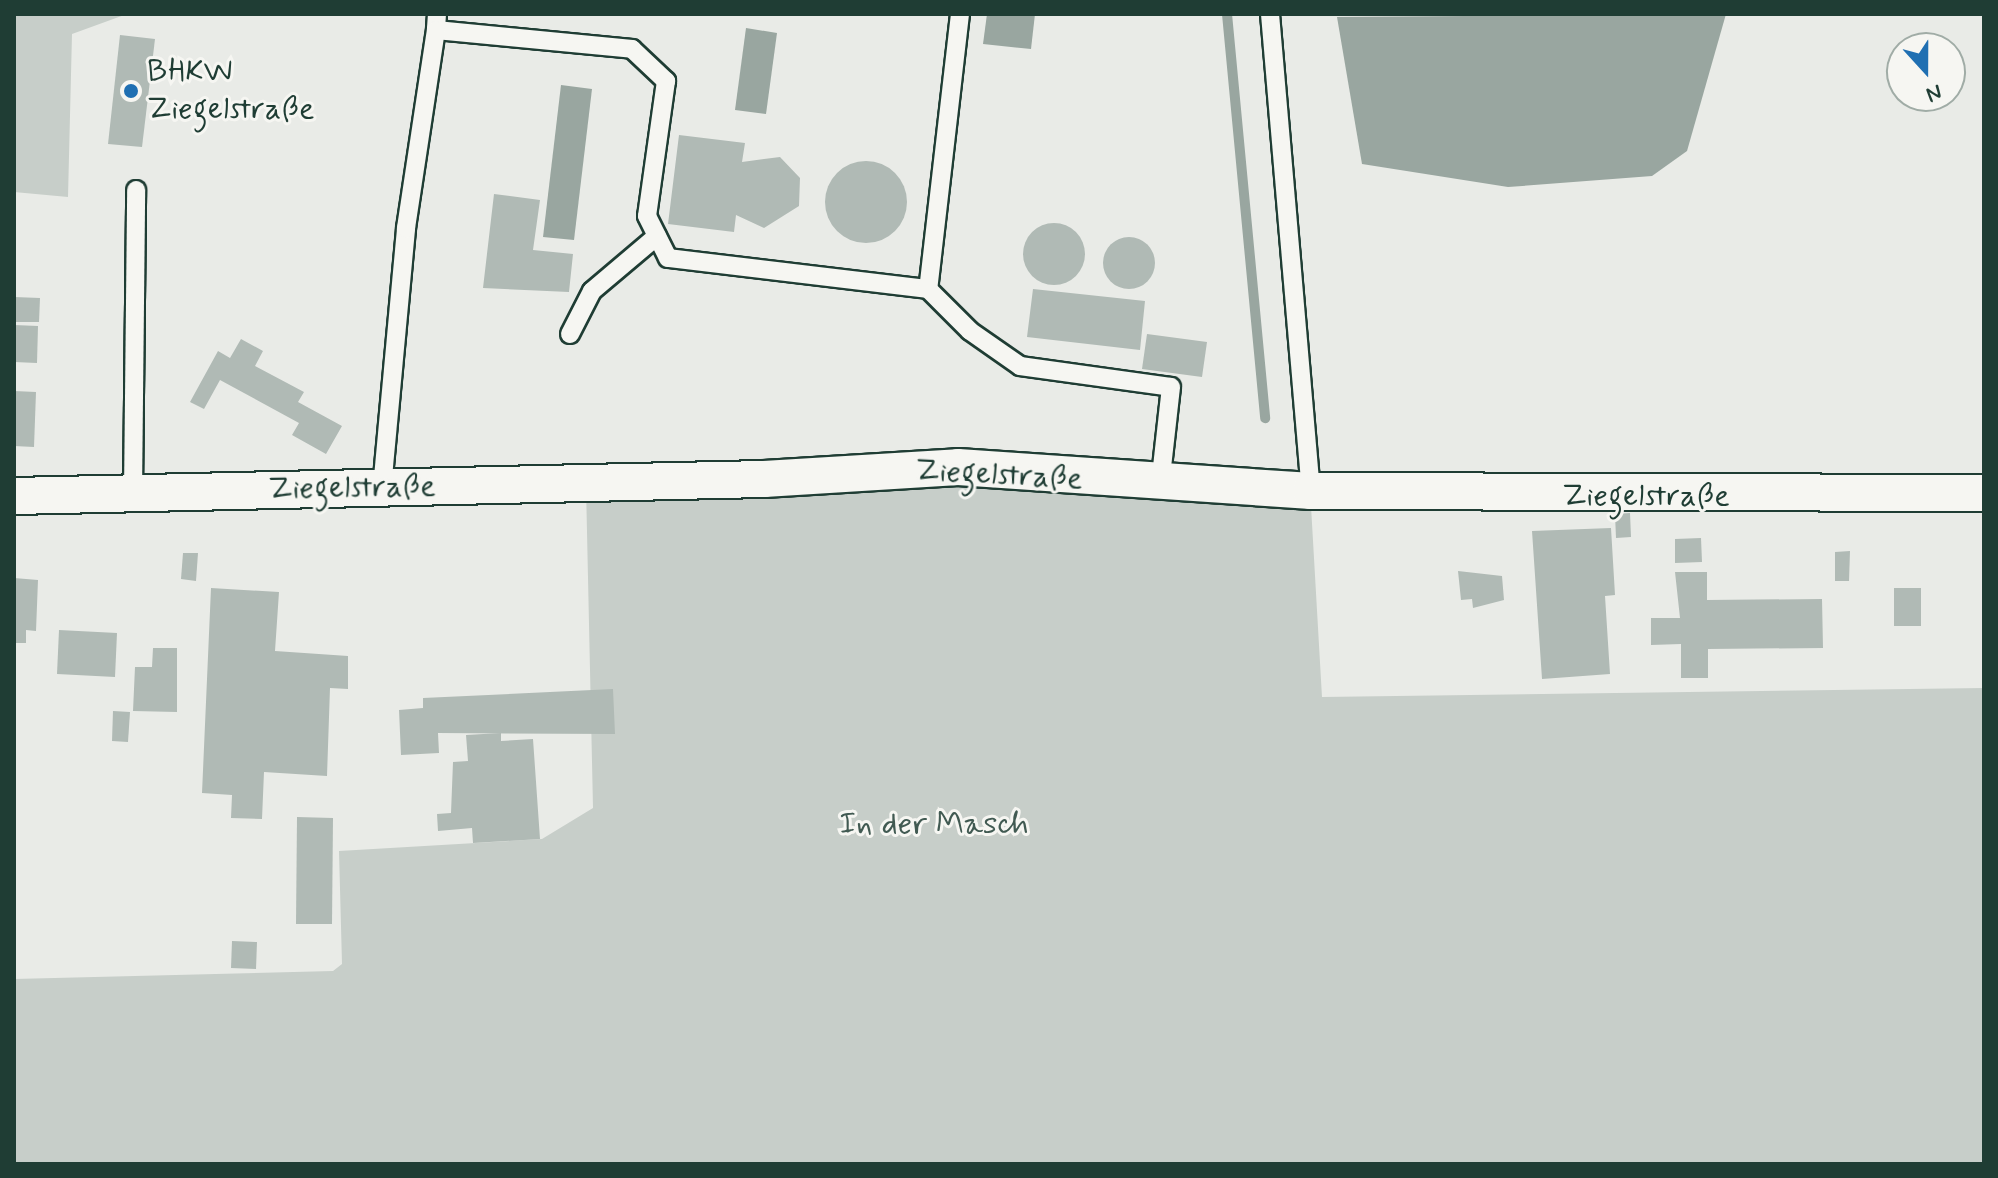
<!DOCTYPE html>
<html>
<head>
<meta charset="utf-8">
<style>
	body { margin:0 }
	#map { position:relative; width:1998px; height:1178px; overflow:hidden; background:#e9ebe7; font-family:Mynerve,sans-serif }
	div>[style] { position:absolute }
	.green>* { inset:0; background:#c7cec9 }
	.water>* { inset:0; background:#99a6a0 }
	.stream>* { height:10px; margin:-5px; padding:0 5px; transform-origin:5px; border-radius:5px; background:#99a6a0 }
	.building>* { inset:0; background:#b0bab5 }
	.round { border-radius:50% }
	.roads { filter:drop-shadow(2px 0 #1f3d34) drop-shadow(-2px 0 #1f3d34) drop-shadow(0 2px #1f3d34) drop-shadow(0 -2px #1f3d34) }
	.service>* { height:18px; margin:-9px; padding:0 9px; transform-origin:9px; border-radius:9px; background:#f6f6f2 }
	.minor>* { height:36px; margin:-18px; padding:0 18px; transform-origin:18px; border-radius:18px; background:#f6f6f2 }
	.dots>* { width:22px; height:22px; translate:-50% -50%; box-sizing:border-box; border:4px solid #f6f6f2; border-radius:50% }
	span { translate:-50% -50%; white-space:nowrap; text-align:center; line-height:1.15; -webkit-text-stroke:6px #f6f6f2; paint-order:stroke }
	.poi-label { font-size:32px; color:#1f3d34 }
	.left { translate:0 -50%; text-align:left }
	.street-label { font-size:32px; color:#1f3d34 }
	.park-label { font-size:32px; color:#415a52 }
	.frame { position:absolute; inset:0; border:16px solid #1f3d34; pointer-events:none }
	.north { position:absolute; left:1886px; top:32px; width:80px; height:80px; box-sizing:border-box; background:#f6f6f2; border:2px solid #a0aca6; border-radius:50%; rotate:159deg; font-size:22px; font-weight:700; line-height:32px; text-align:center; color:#1f3d34 }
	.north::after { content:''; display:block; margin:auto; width:28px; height:36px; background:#1f6fb2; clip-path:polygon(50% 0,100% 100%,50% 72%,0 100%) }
</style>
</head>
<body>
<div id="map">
	<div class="green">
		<i style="clip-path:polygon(14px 14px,127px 14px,72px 34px,68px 197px,14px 192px)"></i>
		<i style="clip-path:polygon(882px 480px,1311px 506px,1322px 697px,1984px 688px,1984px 1164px,14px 1164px,14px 979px,333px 971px,342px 964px,339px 851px,542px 839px,593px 808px,586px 486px)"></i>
	</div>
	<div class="water">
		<i style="clip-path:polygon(987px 14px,1035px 14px,1031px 49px,983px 44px)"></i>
		<i style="clip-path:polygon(1726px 14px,1687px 151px,1652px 176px,1508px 187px,1362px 164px,1337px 17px)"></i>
		<i style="clip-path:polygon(746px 28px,777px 33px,766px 114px,735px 110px)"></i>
		<i style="clip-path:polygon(561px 85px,592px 89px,574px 240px,543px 237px)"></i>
	</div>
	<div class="stream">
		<i style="left:1227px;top:14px;width:406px;rotate:84.6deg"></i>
	</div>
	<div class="building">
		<i style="clip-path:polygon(120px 35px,155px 39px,142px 147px,108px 144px)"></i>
		<i style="clip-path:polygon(679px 135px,745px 143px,742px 162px,780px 157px,800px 178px,799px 206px,764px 228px,736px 215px,734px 232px,668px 224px)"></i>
		<i class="round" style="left:825px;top:161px;width:82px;height:82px"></i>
		<i style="clip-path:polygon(494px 194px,540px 200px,533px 250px,573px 254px,569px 292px,483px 288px)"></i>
		<i class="round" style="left:1023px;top:223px;width:62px;height:62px"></i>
		<i class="round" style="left:1103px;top:237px;width:52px;height:52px"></i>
		<i style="clip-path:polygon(1033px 289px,1145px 301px,1140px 350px,1027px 337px)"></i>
		<i style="clip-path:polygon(14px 297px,40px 298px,39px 322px,14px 322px)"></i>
		<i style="clip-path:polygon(14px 325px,38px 326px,37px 363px,14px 362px)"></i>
		<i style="clip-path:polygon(1147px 334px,1207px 342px,1202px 377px,1142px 369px)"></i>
		<i style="clip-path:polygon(241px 339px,263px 351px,255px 366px,304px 392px,298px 402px,342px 426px,326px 454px,292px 435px,299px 423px,220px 380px,204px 409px,190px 402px,218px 351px,230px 358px)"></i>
		<i style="clip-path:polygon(14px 391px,36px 392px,34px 447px,14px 446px)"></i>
		<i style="clip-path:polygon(1630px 513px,1631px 537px,1616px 538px,1615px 514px)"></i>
		<i style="clip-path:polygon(1611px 528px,1615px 595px,1605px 596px,1610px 674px,1542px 679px,1532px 531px)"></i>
		<i style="clip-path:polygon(1701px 538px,1702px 562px,1675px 563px,1675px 539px)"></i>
		<i style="clip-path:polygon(1850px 551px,1849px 581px,1835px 581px,1835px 552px)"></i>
		<i style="clip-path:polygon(183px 553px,198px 553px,196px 581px,181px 579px)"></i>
		<i style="clip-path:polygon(1458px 571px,1502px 576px,1504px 600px,1473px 608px,1472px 599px,1461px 600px)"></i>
		<i style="clip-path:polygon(1675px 572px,1707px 572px,1707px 600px,1822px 599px,1823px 648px,1708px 649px,1708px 678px,1681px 678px,1681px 644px,1651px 645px,1651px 618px,1680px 618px)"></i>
		<i style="clip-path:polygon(14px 578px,38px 580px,36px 631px,26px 630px,26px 643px,14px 643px)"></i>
		<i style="clip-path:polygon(211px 588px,279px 592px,275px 651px,348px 656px,348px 689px,330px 688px,327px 776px,264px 772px,262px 819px,231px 818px,232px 795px,202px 793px)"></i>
		<i style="clip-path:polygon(1894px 588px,1921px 588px,1921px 626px,1894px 626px)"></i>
		<i style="clip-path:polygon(59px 630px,117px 633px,115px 677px,57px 674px)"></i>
		<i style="clip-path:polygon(153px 648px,177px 648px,177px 712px,133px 711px,135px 667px,152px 667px)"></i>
		<i style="clip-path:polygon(613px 689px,615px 734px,438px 733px,439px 753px,401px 755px,399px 710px,423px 708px,423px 698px)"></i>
		<i style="clip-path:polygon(113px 711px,130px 712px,128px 742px,112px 741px)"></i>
		<i style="clip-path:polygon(501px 733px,501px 741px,533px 739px,540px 839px,473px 843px,472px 828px,438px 831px,437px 814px,451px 813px,453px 762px,468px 761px,466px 735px)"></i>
		<i style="clip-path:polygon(297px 817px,333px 818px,332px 924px,296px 924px)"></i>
		<i style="clip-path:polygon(232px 941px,257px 942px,256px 969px,231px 968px)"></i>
	</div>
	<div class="roads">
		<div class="service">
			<i style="left:437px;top:14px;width:16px;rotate:94deg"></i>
			<i style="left:436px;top:30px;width:197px;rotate:5.5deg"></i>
			<i style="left:632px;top:49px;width:47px;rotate:43.3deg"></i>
			<i style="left:666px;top:81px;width:136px;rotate:98deg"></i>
			<i style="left:647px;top:216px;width:47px;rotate:63.4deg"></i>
			<i style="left:668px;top:258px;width:262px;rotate:6.8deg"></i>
			<i style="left:960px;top:14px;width:277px;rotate:96.6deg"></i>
			<i style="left:928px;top:289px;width:59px;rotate:45deg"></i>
			<i style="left:970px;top:331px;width:61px;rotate:35deg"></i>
			<i style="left:1020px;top:366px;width:152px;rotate:7.9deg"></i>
			<i style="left:1171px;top:387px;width:99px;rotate:96.4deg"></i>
			<i style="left:1270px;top:14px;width:479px;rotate:85.1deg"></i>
			<i style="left:570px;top:334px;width:48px;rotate:-62.9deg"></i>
			<i style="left:592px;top:291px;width:85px;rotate:-40.2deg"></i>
			<i style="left:382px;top:488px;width:261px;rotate:-84.7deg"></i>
			<i style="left:406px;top:228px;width:200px;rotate:-81.4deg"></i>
			<i style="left:133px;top:493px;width:303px;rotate:-89.4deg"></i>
		</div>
		<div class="minor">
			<i style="left:14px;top:496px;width:750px;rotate:-1.3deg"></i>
			<i style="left:764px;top:479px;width:194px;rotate:-3.5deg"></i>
			<i style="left:958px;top:467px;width:354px;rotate:3.9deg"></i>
			<i style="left:1311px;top:491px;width:673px;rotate:0.17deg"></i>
		</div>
	</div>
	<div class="dots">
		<i style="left:131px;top:91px;background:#1f6fb2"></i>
	</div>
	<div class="poi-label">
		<span class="left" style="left:147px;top:91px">BHKW<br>Ziegelstraße</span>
	</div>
	<div class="street-label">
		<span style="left:999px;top:475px;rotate:3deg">Ziegelstraße</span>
		<span style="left:352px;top:488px;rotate:-1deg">Ziegelstraße</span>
		<span style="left:1646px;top:496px">Ziegelstraße</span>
	</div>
	<div class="park-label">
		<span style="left:934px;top:824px">In der Masch</span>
	</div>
	<div class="frame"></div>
	<div class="north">N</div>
</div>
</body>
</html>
